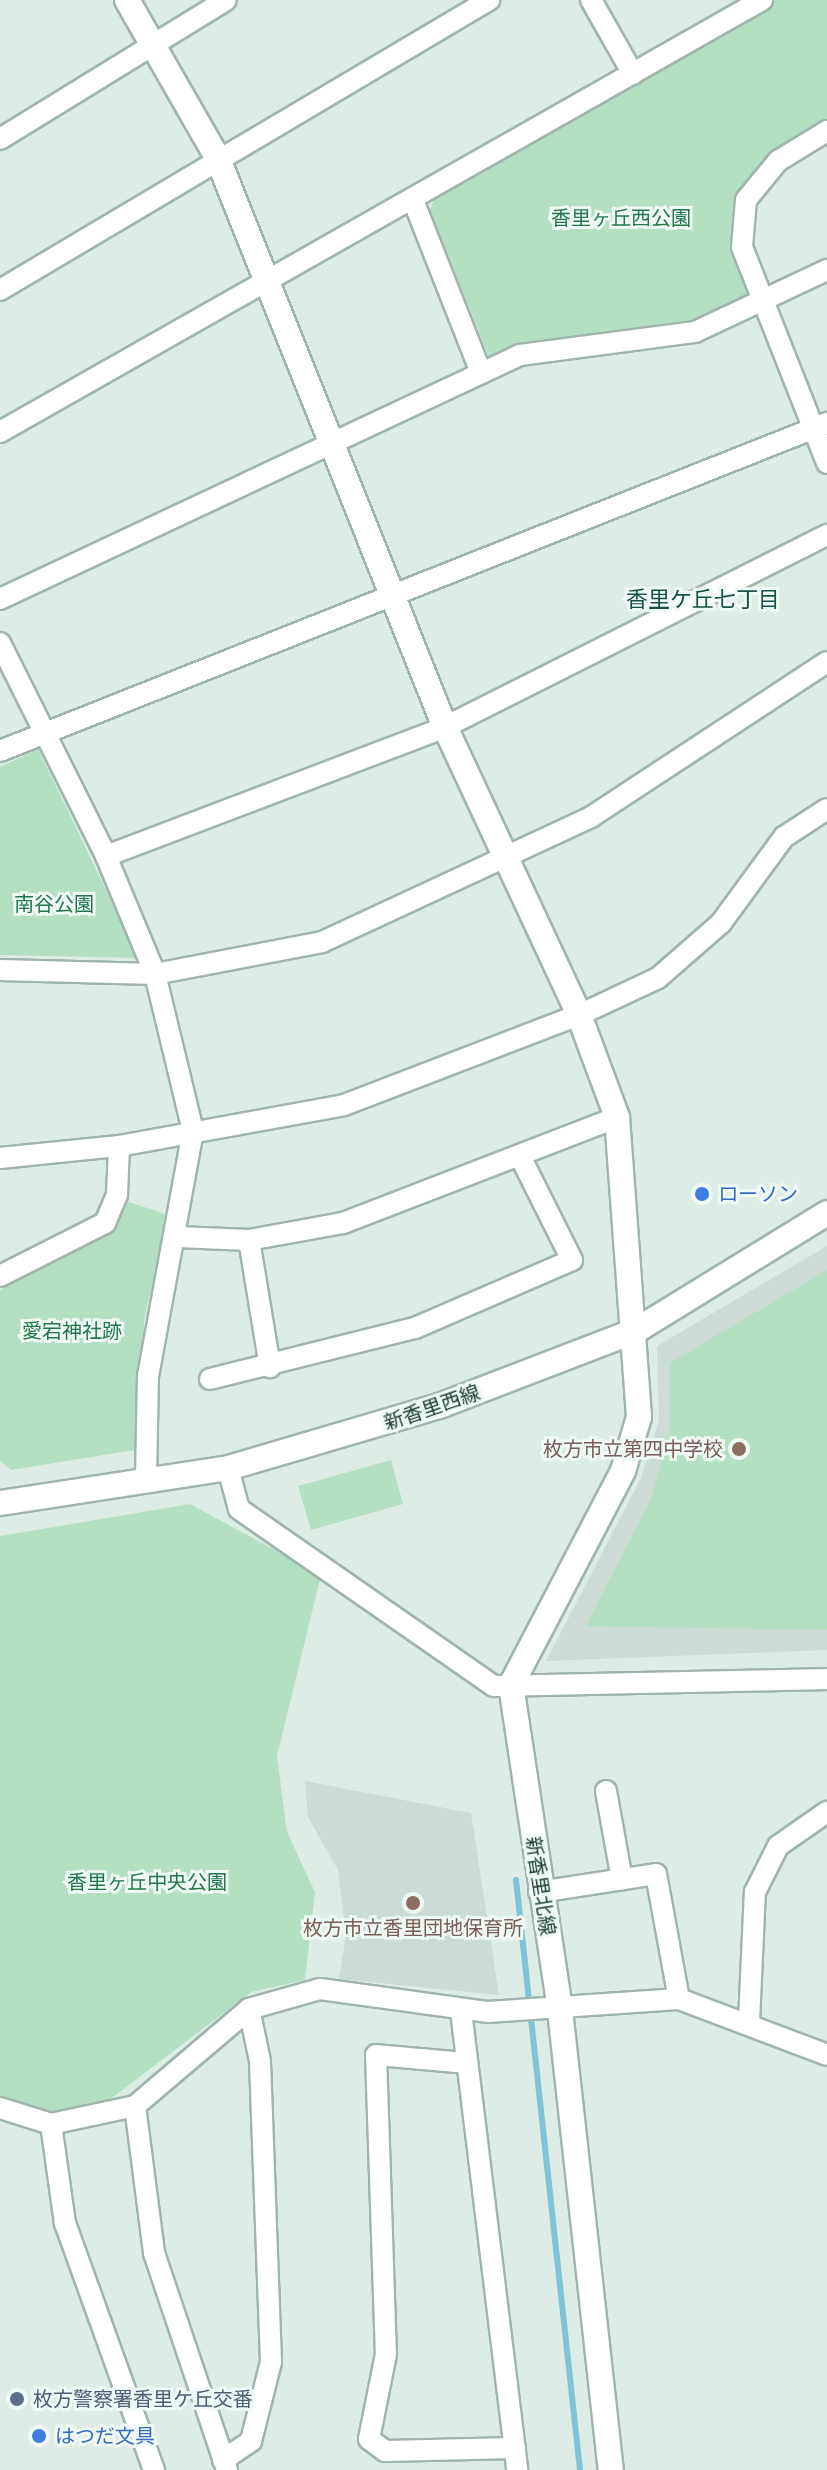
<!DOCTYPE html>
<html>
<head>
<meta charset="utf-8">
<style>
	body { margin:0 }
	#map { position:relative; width:827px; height:2470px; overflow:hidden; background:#deece6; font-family:"Roboto Condensed","Noto Sans JP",sans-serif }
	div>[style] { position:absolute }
	.built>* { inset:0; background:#ccdbd6 }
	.green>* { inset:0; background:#b3e0c3 }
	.stream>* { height:6px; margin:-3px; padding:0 3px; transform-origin:3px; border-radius:3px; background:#7ec3d8 }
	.roads { filter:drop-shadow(2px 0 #a0b4ae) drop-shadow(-2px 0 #a0b4ae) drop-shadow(0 2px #a0b4ae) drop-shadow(0 -2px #a0b4ae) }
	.minor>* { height:20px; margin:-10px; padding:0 10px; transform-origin:10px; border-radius:10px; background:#fff }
	.tertiary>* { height:24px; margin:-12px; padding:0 12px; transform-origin:12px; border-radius:12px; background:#fff }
	.dots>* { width:22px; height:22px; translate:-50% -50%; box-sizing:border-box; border:4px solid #eef8f4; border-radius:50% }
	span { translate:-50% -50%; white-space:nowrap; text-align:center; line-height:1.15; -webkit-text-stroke:6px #eef8f4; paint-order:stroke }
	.park-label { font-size:20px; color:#23784b }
	.shop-label { font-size:20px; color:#366cbe }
	.left { translate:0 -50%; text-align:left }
	.street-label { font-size:20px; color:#1d3d37 }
	.education-label { font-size:20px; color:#785e54 }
	.right { translate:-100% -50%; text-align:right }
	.service-label { font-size:20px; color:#4e5e75 }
	.neighbourhood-label { font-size:22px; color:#175148 }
</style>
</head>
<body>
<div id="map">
	<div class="built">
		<i style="clip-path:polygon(827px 1246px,827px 1650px,546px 1661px,641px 1478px,659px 1420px,657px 1346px)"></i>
		<i style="clip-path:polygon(305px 1781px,471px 1813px,499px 1995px,339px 1979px,346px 1936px,338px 1870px,308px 1817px)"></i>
	</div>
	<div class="green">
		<i style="clip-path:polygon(775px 0,827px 0,827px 123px,763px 162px,745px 185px,735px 219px,754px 302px,695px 322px,518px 345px,489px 357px,430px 210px,434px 200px)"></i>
		<i style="clip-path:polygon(38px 749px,139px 958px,0 955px,0 767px)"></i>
		<i style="clip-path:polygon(126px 1201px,168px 1215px,144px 1320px,141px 1449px,11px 1470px,0 1461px,0 1291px,14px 1276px,111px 1229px)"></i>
		<i style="clip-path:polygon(827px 1270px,827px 1630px,586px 1626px,651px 1499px,670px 1429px,670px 1363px)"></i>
		<i style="clip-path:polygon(391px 1460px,403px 1504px,311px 1530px,298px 1486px)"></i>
		<i style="clip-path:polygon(190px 1504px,321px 1575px,277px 1756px,287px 1832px,315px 1892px,305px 1980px,251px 1992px,100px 2107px,44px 2114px,0 2098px,0 1536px)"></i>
	</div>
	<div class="stream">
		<i style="left:516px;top:1880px;width:593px;rotate:83.81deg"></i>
	</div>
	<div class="roads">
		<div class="minor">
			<i style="left:591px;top:0;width:85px;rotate:60.4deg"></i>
			<i style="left:827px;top:131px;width:57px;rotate:148.5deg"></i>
			<i style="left:778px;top:161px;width:50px;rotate:129.4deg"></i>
			<i style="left:746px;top:200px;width:47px;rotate:94.9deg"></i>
			<i style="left:742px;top:247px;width:232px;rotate:68.5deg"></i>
			<i style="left:0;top:139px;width:265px;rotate:-31.6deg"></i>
			<i style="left:413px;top:200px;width:186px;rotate:68.5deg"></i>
			<i style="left:0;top:290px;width:569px;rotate:-30.67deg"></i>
			<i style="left:0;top:432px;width:876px;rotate:-29.55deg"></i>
			<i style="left:0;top:599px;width:574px;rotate:-25.14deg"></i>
			<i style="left:520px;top:355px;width:177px;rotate:-7.5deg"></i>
			<i style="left:695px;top:332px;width:146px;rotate:-25.2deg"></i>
			<i style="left:0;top:643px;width:238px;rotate:63.5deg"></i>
			<i style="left:106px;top:856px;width:128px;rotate:67.4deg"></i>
			<i style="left:155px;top:974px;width:162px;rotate:76.4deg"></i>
			<i style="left:193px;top:1131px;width:248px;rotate:100.4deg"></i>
			<i style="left:148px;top:1375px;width:104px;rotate:91.1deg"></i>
			<i style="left:0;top:751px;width:890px;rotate:-21.63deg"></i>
			<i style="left:106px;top:856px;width:363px;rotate:-20.8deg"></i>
			<i style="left:445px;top:727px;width:428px;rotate:-26.7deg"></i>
			<i style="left:0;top:970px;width:155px;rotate:1.5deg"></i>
			<i style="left:155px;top:974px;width:170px;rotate:-10.8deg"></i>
			<i style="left:322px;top:942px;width:297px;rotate:-24.9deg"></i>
			<i style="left:591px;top:817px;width:282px;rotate:-33.3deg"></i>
			<i style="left:0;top:1158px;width:120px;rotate:-5.8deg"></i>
			<i style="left:119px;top:1146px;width:229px;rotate:-10.3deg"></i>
			<i style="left:344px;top:1105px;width:252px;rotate:-21deg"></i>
			<i style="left:579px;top:1015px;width:87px;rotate:-25.1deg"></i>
			<i style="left:658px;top:978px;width:84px;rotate:-41.1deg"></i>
			<i style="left:721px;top:923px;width:107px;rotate:-53.8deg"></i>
			<i style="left:784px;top:837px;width:51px;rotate:-33.1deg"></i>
			<i style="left:178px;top:1237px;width:71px;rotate:2.4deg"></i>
			<i style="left:249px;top:1240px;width:96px;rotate:-10.3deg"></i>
			<i style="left:343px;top:1223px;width:294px;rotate:-21.1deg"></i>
			<i style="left:249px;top:1240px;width:129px;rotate:80.6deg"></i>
			<i style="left:0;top:1276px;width:118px;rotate:-26.8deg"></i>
			<i style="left:105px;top:1223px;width:30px;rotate:-67deg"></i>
			<i style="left:117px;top:1195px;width:49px;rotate:-87.7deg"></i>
			<i style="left:210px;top:1379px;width:211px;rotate:-14deg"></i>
			<i style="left:415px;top:1328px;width:171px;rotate:-23.4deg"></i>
			<i style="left:572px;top:1260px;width:114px;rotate:-116.6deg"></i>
			<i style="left:228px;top:1468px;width:42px;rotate:75deg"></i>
			<i style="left:239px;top:1509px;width:310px;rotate:34.8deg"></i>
			<i style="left:494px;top:1686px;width:333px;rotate:-1.2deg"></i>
			<i style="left:606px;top:1791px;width:90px;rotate:79.8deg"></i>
			<i style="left:539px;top:1892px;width:118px;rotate:-8.7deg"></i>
			<i style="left:656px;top:1874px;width:127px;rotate:79.6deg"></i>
			<i style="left:461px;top:2011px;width:462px;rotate:83deg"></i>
			<i style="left:749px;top:2022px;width:130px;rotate:-87.4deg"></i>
			<i style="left:755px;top:1892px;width:51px;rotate:-63.4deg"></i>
			<i style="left:778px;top:1846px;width:60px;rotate:-34.8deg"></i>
			<i style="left:466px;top:2063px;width:90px;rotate:-174.9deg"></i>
			<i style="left:376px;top:2055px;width:299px;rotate:88.1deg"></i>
			<i style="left:386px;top:2354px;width:87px;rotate:101.3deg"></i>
			<i style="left:369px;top:2439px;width:20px;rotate:37deg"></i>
			<i style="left:385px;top:2451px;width:130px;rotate:-1.3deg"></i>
			<i style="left:135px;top:2106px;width:148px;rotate:82.6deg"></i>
			<i style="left:154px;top:2253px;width:229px;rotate:71.4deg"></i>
			<i style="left:0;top:2108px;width:53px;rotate:17.4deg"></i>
			<i style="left:51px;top:2124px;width:86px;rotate:-12.1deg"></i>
			<i style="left:135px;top:2106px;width:150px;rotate:-40.4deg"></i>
			<i style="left:249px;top:2009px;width:74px;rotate:-15.7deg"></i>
			<i style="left:320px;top:1989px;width:170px;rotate:7.8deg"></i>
			<i style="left:488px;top:2012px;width:191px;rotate:-3.9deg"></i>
			<i style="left:679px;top:1999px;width:158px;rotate:20.7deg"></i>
			<i style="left:51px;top:2124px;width:100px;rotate:82deg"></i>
			<i style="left:65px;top:2223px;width:263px;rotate:70.2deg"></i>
			<i style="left:223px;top:2460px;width:34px;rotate:-34deg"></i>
			<i style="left:251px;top:2441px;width:81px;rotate:-75.8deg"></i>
			<i style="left:271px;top:2362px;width:301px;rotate:-92.1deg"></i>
			<i style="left:260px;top:2061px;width:53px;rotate:-101.9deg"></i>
		</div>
		<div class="tertiary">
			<i style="left:127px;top:0;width:183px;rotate:60.2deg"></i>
			<i style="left:218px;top:159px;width:612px;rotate:68.22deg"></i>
			<i style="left:445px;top:727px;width:318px;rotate:65deg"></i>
			<i style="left:579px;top:1015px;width:109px;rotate:69.6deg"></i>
			<i style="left:617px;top:1117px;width:301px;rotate:85.8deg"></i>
			<i style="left:639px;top:1417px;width:56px;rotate:106.5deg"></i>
			<i style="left:623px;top:1471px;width:242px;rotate:117.6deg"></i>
			<i style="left:511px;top:1685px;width:329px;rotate:81.4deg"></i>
			<i style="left:560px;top:2010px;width:463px;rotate:83.7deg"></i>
			<i style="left:0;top:1503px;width:231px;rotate:-8.7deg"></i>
			<i style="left:228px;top:1468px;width:223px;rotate:-16.4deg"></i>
			<i style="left:442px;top:1405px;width:209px;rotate:-21deg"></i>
			<i style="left:637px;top:1330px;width:223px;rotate:-31.6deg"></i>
		</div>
	</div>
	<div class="dots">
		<i style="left:702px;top:1194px;background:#3f7fe0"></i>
		<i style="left:739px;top:1449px;background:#8d6e63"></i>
		<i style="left:413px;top:1903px;background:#8d6e63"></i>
		<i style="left:17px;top:2399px;background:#5c6f8a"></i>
		<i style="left:39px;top:2436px;background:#3f7fe0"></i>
	</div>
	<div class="park-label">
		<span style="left:621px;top:218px">香里ヶ丘西公園</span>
		<span style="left:54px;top:904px">南谷公園</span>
		<span style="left:72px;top:1331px">愛宕神社跡</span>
		<span style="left:147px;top:1882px">香里ヶ丘中央公園</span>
	</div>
	<div class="shop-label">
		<span class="left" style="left:718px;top:1194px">ローソン</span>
		<span class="left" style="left:55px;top:2436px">はつだ文具</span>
	</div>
	<div class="street-label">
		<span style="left:432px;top:1408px;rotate:-19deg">新香里西線</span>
		<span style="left:540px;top:1886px;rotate:81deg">新香里北線</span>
	</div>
	<div class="education-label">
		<span class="right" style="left:723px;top:1449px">枚方市立第四中学校</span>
		<span style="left:413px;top:1928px">枚方市立香里団地保育所</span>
	</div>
	<div class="service-label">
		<span class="left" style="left:33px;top:2399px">枚方警察署香里ケ丘交番</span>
	</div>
	<div class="neighbourhood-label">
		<span style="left:703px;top:600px">香里ケ丘七丁目</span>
	</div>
</div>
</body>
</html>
